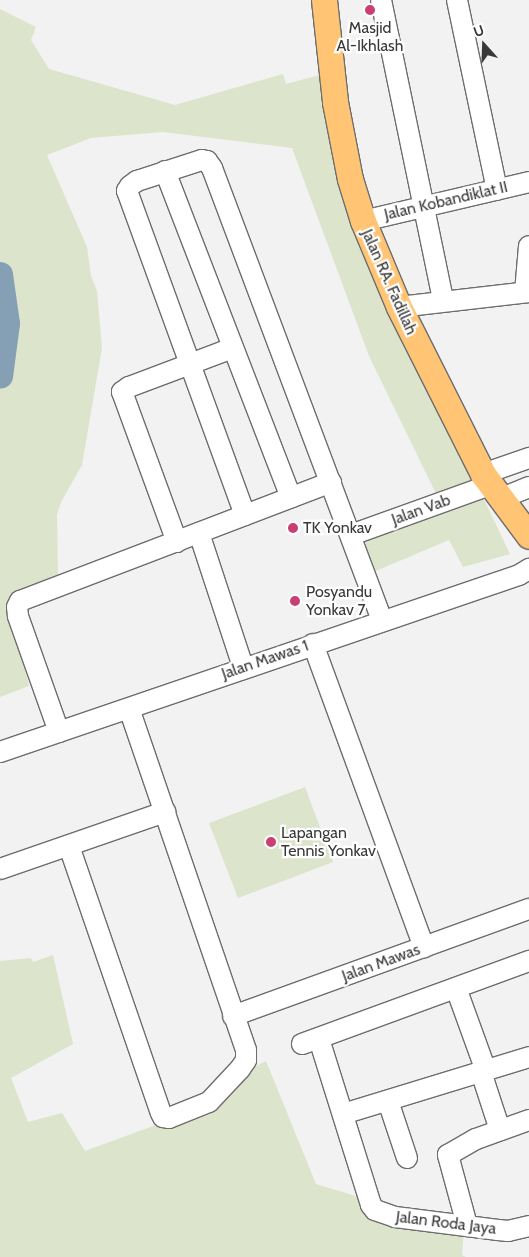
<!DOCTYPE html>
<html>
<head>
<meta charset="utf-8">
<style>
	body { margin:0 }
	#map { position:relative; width:529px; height:1257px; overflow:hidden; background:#f2f2f3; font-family:Cabin,sans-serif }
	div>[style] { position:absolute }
	.green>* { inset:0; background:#dce4cb }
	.river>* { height:25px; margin:-12.5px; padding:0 12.5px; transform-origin:12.5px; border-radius:12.5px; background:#859fb4 }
	.roads { filter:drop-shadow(1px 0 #6d6d6e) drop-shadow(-1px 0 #6d6d6e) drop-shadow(0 1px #6d6d6e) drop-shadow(0 -1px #6d6d6e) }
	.minor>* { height:20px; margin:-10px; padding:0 10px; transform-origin:10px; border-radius:10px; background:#fff }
	.major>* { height:25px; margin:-12.5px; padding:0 12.5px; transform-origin:12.5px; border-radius:12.5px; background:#ffc474 }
	.dots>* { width:14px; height:14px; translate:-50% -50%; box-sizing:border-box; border:2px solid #fff; border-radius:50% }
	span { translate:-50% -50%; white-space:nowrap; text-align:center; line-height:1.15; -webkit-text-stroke:4.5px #fff; paint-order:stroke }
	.poi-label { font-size:16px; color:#393939 }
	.left { translate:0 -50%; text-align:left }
	.street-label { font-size:16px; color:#393939 }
	.north { position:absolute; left:459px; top:20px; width:50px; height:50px; -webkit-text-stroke:4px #fff; paint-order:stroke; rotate:340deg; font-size:14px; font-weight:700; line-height:20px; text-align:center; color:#393939 }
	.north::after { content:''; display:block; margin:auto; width:18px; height:22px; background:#393939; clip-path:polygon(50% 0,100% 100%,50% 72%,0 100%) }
</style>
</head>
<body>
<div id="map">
	<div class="green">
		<i style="clip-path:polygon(0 9px,36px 27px,31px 40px,49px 69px,175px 105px,283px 74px,286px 84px,327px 73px,364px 248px,510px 554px,463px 567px,449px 540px,371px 573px,353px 547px,443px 508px,369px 356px,292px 148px,163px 132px,91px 138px,47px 155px,87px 247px,91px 276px,97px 291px,102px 348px,82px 465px,61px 502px,57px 515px,58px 576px,14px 623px,29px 686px,0 697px)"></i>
		<i style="clip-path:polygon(305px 787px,333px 862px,238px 898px,209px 823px)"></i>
		<i style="clip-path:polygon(53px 955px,73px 1044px,11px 1078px,28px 1122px,62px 1113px,85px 1151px,183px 1115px,186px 1123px,211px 1114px,211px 1090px,266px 1061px,316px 1184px,464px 1229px,462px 1255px,466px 1257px,0 1257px,0 961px,31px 958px,33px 962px)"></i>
	</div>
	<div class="river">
		<i style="left:0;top:274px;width:49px;rotate:81.9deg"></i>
		<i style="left:7px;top:323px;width:53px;rotate:97.5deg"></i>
	</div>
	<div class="roads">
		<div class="minor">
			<i style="left:381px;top:0;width:305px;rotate:78.3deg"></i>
			<i style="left:457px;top:0;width:194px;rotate:78.1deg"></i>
			<i style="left:165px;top:171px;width:350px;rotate:68.9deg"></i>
			<i style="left:363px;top:221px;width:171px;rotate:-13.2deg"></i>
			<i style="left:525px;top:292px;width:46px;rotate:-85deg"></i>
			<i style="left:399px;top:307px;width:131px;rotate:-6.6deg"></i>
			<i style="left:483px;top:474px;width:49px;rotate:-19.2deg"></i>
			<i style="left:502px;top:498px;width:29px;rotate:-22deg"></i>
			<i style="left:245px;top:515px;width:345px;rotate:-110deg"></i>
			<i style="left:127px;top:191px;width:6px;rotate:-59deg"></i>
			<i style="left:130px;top:186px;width:9px;rotate:-36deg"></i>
			<i style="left:137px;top:181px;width:68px;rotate:-17.9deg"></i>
			<i style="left:202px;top:160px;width:5px;rotate:11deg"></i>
			<i style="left:207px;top:161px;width:9px;rotate:54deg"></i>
			<i style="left:212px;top:168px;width:484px;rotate:69.4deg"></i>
			<i style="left:199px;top:533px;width:141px;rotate:71.8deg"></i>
			<i style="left:351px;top:535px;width:148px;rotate:-19.8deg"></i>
			<i style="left:177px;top:542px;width:160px;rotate:-110.1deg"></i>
			<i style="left:122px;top:392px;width:9px;rotate:-36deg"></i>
			<i style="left:129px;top:387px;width:111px;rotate:-20.6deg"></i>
			<i style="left:313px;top:644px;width:323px;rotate:69.9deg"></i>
			<i style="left:59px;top:732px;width:123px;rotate:-109.5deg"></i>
			<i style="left:18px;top:616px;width:9px;rotate:-96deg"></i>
			<i style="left:17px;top:607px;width:7px;rotate:-63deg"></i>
			<i style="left:20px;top:601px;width:333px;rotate:-20.9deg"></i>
			<i style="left:0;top:752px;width:548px;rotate:-18.83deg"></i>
			<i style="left:519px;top:575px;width:12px;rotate:-31deg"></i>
			<i style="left:69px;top:846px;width:282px;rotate:71deg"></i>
			<i style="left:161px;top:1113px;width:4px;rotate:63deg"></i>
			<i style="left:163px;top:1117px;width:6px;rotate:9deg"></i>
			<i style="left:169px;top:1118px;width:43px;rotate:-21.8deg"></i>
			<i style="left:209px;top:1102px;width:45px;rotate:-46.8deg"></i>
			<i style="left:240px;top:1069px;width:11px;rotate:-56deg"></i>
			<i style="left:246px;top:1060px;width:10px;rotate:-90deg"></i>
			<i style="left:246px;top:1050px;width:361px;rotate:-108.9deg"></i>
			<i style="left:0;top:869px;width:175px;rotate:-19.1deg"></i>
			<i style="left:456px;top:988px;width:88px;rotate:70.1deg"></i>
			<i style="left:233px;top:1016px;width:315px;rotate:-19.9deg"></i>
			<i style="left:319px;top:1039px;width:174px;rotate:72.6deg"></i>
			<i style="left:371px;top:1205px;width:6px;rotate:51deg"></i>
			<i style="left:375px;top:1210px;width:21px;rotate:19deg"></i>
			<i style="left:395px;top:1217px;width:104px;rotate:7.2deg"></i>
			<i style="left:498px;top:1230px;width:10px;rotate:6deg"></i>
			<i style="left:508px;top:1231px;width:22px;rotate:-13deg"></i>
			<i style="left:302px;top:1044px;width:242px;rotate:-20.1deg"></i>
			<i style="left:481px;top:1072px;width:61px;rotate:71.9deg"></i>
			<i style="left:388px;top:1101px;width:60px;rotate:71.6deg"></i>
			<i style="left:343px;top:1114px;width:195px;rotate:-17deg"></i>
			<i style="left:467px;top:1225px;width:73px;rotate:-105.2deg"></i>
			<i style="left:448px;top:1155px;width:32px;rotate:-30deg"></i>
			<i style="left:476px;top:1139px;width:56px;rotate:-19.7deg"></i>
		</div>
		<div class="major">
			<i style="left:324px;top:0;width:103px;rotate:83.8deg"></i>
			<i style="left:335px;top:102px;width:78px;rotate:79deg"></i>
			<i style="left:350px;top:179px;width:44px;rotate:72.8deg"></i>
			<i style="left:363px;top:221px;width:93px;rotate:67.3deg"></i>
			<i style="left:399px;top:307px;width:187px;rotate:63.3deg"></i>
			<i style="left:483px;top:474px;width:77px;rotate:53.4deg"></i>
		</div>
	</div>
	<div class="dots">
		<i style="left:370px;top:10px;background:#c93e73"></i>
		<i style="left:293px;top:528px;background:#c93e73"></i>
		<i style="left:295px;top:601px;background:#c93e73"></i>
		<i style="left:271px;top:842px;background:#c93e73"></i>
	</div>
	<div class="poi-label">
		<span style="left:370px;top:37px">Masjid<br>Al-Ikhlash</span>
		<span class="left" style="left:303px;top:528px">TK Yonkav</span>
		<span class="left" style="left:306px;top:601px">Posyandu<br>Yonkav 7</span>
		<span class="left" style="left:281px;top:842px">Lapangan<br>Tennis Yonkav</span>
	</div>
	<div class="street-label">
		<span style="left:446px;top:201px;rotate:-13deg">Jalan Kobandiklat II</span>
		<span style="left:389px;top:282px;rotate:66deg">Jalan RA. Fadillah</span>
		<span style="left:421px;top:510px;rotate:-20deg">Jalan Vab</span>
		<span style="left:265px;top:660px;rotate:-19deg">Jalan Mawas 1</span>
		<span style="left:381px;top:963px;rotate:-20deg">Jalan Mawas</span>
		<span style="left:446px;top:1223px;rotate:7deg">Jalan Roda Jaya</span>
	</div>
	<div class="north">U</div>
</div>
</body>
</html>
